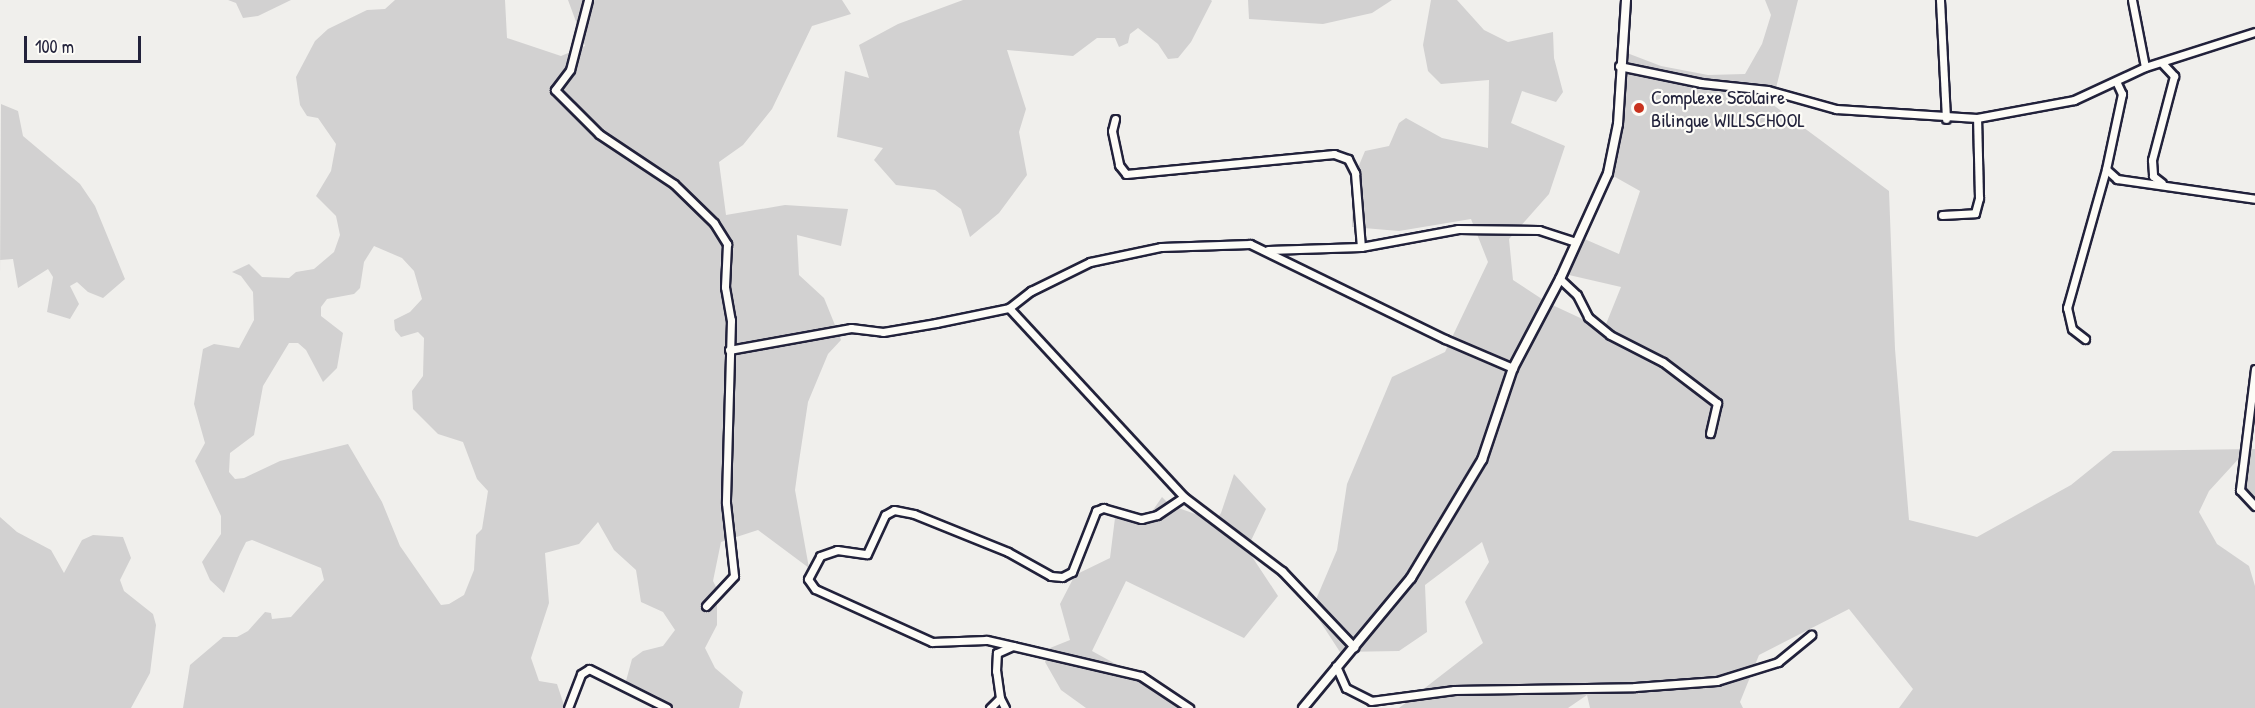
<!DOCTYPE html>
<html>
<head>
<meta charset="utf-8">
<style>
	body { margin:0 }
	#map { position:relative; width:2255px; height:708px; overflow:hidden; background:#f0efec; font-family:"Patrick Hand",sans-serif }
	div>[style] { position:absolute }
	.green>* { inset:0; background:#d2d1d1 }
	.roads { filter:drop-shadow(2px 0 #22223b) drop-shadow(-2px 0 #22223b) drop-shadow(0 2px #22223b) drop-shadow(0 -2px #22223b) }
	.minor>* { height:7px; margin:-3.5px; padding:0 3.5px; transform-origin:3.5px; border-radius:3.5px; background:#fdfcf7 }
	.tertiary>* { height:8px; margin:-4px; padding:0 4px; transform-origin:4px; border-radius:4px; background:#fdfcf7 }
	.dots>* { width:16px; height:16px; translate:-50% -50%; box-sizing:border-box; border:3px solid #fdfcf7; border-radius:50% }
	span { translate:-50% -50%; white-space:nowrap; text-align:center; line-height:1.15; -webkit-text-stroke:4.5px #fdfcf7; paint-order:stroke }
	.poi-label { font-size:20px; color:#22223b }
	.left { translate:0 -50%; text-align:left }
	.scale { position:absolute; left:24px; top:36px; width:117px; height:27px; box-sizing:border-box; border:3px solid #22223b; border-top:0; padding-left:8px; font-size:18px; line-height:21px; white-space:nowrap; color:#22223b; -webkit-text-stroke:4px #fdfcf7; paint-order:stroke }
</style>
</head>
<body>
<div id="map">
	<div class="green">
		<i style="clip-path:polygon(228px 0,291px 0,258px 16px,243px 18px,236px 3px)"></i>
		<i style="clip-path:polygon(evenodd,395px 0,505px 0,507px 38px,561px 56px,585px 46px,568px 0,842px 0,851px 14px,812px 26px,772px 109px,743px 145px,719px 162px,726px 215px,785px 205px,848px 209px,841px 246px,797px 235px,799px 275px,824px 298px,841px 340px,828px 354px,808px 402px,798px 468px,795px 490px,809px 568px,758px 530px,721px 542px,713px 581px,717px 589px,717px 625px,705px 648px,715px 668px,743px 692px,739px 708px,657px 708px,659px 697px,626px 681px,632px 659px,643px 651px,663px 646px,675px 630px,663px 612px,641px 602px,636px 570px,614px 550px,598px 522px,579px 544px,545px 553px,549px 603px,531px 658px,539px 681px,557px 684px,565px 708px,183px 708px,190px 665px,223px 637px,237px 637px,248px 631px,265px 612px,271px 613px,272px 619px,291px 617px,324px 580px,321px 568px,252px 540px,246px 542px,240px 554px,224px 593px,210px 580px,202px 562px,221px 534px,221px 516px,195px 461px,205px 443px,194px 404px,203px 349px,214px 344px,239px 348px,254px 320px,253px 292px,241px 276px,232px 272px,249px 264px,262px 277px,289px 278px,296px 272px,314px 269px,334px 252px,340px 235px,336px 216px,316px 196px,331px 171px,336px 144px,318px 118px,307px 116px,300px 105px,296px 77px,315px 41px,328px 29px,367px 10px,385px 9px,395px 0,374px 246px,402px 258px,414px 271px,422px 299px,410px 312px,394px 320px,395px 330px,401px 337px,418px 332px,424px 338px,423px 376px,412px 391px,413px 409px,438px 434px,463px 442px,477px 479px,488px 491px,482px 529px,476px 535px,474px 570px,464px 595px,449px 604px,441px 605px,400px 546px,382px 502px,348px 444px,280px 461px,244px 478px,235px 479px,229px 472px,230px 453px,254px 435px,263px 386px,289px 343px,298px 343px,306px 350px,323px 382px,337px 368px,343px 333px,321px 316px,321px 307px,327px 299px,354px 294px,360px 288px,364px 262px,374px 246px)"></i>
		<i style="clip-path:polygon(963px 0,1211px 0,1212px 1px,1191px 42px,1178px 58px,1168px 59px,1158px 44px,1138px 28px,1130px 34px,1128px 43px,1119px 47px,1115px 38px,1097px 38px,1073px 56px,1007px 50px,1026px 109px,1019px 132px,1027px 175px,999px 213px,970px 237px,961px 209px,935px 190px,896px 185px,874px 160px,883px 148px,837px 137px,845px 71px,869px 78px,859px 45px,898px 24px)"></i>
		<i style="clip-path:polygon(1248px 0,1392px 0,1372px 13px,1323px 24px,1249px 19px)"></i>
		<i style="clip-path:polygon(1431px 0,1457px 0,1484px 30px,1508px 42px,1553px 32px,1554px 58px,1563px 92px,1556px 102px,1522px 91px,1511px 123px,1565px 146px,1549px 194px,1509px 239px,1513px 280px,1548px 303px,1604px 329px,1621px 287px,1556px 272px,1562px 257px,1576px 242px,1573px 234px,1619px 254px,1640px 191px,1608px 173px,1627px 53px,1661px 66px,1708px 75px,1745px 74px,1762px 44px,1771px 15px,1765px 0,1798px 0,1772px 104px,1889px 191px,1895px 349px,1909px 520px,1977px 537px,2071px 485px,2113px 451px,2255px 449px,2255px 506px,2240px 490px,2242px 455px,2209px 491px,2199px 512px,2217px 544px,2249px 566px,2255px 586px,2255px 708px,1899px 708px,1913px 689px,1849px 609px,1759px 655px,1740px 702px,1743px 708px,1590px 708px,1587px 695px,1568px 708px,1399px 708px,1483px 643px,1465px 602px,1489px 562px,1482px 542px,1425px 585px,1427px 632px,1399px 651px,1340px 652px,1312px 609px,1337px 550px,1347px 484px,1392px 377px,1445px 352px,1488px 262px,1471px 219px,1399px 231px,1352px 227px,1352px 182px,1365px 151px,1389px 146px,1399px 123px,1406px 118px,1442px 138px,1488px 148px,1489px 80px,1441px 84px,1428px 71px,1423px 45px)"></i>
		<i style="clip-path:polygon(1px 104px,18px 111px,23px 136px,80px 184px,95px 206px,125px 279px,103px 298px,88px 292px,77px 282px,70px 286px,79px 304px,70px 319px,47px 312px,53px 277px,48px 269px,18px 288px,13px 259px,0 260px,0 278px)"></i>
		<i style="clip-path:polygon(1234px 474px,1266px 509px,1247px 549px,1278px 596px,1244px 638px,1126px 581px,1092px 651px,1196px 708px,1086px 708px,1061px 690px,1045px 662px,1050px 648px,1070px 640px,1060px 604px,1075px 575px,1110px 558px,1115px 518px,1123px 513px,1142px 517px,1151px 513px,1162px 497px,1170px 505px,1215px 521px,1221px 513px)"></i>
		<i style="clip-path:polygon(0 517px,17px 532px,51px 550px,64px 573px,82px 540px,93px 535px,123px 537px,131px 558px,120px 580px,124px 591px,153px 614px,156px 625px,150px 673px,131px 708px,0 708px)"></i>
	</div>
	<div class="roads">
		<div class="minor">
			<i style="left:588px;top:0;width:72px;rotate:104.4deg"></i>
			<i style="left:570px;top:70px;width:25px;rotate:127deg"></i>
			<i style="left:555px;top:90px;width:62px;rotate:45deg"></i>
			<i style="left:599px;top:134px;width:90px;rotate:33.7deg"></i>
			<i style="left:674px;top:184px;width:56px;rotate:44.3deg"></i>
			<i style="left:714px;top:223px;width:25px;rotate:58deg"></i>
			<i style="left:727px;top:244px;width:43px;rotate:92.7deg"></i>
			<i style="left:725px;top:287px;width:34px;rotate:80deg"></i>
			<i style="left:731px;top:320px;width:183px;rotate:91.6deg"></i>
			<i style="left:726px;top:503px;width:73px;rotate:83.7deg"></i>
			<i style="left:734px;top:576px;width:41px;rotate:133deg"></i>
			<i style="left:1940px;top:0;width:119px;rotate:87.1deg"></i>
			<i style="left:2132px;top:0;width:68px;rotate:79deg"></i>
			<i style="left:2162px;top:63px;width:18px;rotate:47deg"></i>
			<i style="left:2174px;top:76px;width:87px;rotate:104.7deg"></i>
			<i style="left:2152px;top:160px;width:16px;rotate:86deg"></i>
			<i style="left:2153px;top:176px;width:11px;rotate:38deg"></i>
			<i style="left:1619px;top:66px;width:84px;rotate:11.7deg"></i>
			<i style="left:1701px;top:83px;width:67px;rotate:6deg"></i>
			<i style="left:1768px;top:90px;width:71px;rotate:15.6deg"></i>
			<i style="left:1836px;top:109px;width:141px;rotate:3.7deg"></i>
			<i style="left:1977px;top:118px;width:99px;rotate:-10.5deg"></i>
			<i style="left:2074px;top:100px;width:78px;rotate:-24.9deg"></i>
			<i style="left:2145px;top:67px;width:115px;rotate:-17.7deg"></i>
			<i style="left:1115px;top:119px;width:12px;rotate:104deg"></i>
			<i style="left:1112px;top:131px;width:35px;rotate:78deg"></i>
			<i style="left:1119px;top:165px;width:11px;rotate:52deg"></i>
			<i style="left:1126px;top:174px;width:209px;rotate:-5.5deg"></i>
			<i style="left:1334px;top:154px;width:15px;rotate:20deg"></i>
			<i style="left:1348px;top:159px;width:16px;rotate:63deg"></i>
			<i style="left:1355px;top:173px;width:74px;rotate:85.4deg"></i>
			<i style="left:2106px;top:169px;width:15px;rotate:42deg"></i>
			<i style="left:2117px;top:179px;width:139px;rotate:8.2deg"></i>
			<i style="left:1942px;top:215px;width:33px;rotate:-3deg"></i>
			<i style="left:1975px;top:213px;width:16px;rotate:-75deg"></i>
			<i style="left:1979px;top:198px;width:80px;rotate:-91.4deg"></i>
			<i style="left:1268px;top:250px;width:93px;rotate:-1.8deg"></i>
			<i style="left:1361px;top:247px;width:99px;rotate:-10.5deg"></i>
			<i style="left:1458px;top:229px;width:81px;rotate:0.7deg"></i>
			<i style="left:1539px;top:230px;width:39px;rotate:18deg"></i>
			<i style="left:1560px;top:279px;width:23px;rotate:43deg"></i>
			<i style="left:1577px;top:295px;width:25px;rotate:63deg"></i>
			<i style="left:1588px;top:317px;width:28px;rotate:39deg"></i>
			<i style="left:1610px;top:335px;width:59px;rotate:27deg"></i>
			<i style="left:1663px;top:362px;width:68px;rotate:37.2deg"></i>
			<i style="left:1717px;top:403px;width:31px;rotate:103deg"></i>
			<i style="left:1009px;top:308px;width:258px;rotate:47.2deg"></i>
			<i style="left:1184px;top:497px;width:123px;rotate:37.1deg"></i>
			<i style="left:1282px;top:571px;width:105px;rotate:46.5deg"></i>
			<i style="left:2085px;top:339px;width:16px;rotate:-142deg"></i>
			<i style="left:2072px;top:329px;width:22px;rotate:-103deg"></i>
			<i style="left:2067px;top:308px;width:144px;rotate:-74.3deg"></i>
			<i style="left:2106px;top:169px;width:77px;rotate:-78deg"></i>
			<i style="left:2122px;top:94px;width:14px;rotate:-115deg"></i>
			<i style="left:729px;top:350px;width:124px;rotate:-10.2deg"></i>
			<i style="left:851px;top:328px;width:32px;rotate:7deg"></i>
			<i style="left:883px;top:332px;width:54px;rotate:-9.6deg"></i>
			<i style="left:936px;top:323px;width:75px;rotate:-11.6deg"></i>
			<i style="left:1009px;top:308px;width:28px;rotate:-38deg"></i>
			<i style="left:1031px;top:291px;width:66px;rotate:-26.2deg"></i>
			<i style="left:1090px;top:262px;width:73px;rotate:-11.9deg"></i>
			<i style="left:1161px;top:247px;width:89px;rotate:-1.9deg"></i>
			<i style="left:1250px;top:244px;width:217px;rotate:26deg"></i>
			<i style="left:1445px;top:339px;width:74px;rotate:23.1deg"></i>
			<i style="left:2255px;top:369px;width:122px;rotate:97.1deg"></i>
			<i style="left:2240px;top:490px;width:22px;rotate:47deg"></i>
			<i style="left:1013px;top:646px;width:28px;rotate:-167deg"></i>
			<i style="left:986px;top:640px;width:54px;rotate:177.9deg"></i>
			<i style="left:932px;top:642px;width:128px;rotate:-155.6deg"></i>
			<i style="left:815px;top:589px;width:12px;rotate:-125deg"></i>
			<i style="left:808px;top:579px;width:26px;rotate:-62deg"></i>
			<i style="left:820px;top:556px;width:18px;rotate:-19deg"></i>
			<i style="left:837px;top:550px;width:30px;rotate:8deg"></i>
			<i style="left:867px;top:554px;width:43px;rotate:-65.2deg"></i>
			<i style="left:885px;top:515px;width:10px;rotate:-29deg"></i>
			<i style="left:894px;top:510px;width:20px;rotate:11deg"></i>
			<i style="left:914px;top:514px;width:101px;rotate:22deg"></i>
			<i style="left:1008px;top:552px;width:49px;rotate:29.2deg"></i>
			<i style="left:1051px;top:576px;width:11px;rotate:5deg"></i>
			<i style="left:1062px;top:577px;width:11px;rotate:-27deg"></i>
			<i style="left:1072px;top:572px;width:66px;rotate:-68.5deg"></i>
			<i style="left:1096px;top:511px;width:8px;rotate:-23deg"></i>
			<i style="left:1103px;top:508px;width:40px;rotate:16deg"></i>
			<i style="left:1141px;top:519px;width:16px;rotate:-14deg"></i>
			<i style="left:1157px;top:515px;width:32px;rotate:-34deg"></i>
			<i style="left:1336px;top:666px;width:24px;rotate:66deg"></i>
			<i style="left:1346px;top:688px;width:28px;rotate:27deg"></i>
			<i style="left:1371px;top:701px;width:84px;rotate:-7.5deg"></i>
			<i style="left:1454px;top:690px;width:181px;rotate:-0.9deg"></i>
			<i style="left:1635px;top:687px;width:82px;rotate:-4.2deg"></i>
			<i style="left:1717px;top:681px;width:64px;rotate:-17.3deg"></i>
			<i style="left:1778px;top:662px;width:43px;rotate:-39.3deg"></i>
			<i style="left:1000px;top:698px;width:11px;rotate:63deg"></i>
			<i style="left:568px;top:708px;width:36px;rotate:-69deg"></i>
			<i style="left:581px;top:674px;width:9px;rotate:-32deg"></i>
			<i style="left:589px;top:669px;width:87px;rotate:26.6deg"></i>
			<i style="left:990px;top:708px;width:14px;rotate:-45deg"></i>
			<i style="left:1000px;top:698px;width:27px;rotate:-98deg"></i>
			<i style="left:996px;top:671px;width:18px;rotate:-87deg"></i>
			<i style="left:997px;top:653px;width:17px;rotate:-24deg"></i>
			<i style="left:1013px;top:646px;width:131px;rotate:13.2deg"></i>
			<i style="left:1141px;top:676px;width:58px;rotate:33.7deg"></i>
		</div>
		<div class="tertiary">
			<i style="left:1303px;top:708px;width:169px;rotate:-50.3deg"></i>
			<i style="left:1411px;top:578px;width:138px;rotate:-59deg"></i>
			<i style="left:1482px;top:460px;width:97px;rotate:-71.4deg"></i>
			<i style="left:1513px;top:368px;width:101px;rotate:-62.2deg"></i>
			<i style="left:1560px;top:279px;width:116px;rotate:-65.6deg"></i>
			<i style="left:1608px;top:173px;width:50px;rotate:-78.5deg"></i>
			<i style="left:1618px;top:124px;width:124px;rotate:-86.3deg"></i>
		</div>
	</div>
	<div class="dots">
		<i style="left:1639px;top:108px;background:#c8321e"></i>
	</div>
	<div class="poi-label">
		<span class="left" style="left:1651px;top:108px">Complexe Scolaire<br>Bilingue WILLSCHOOL</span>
	</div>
	<div class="scale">100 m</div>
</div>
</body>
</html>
